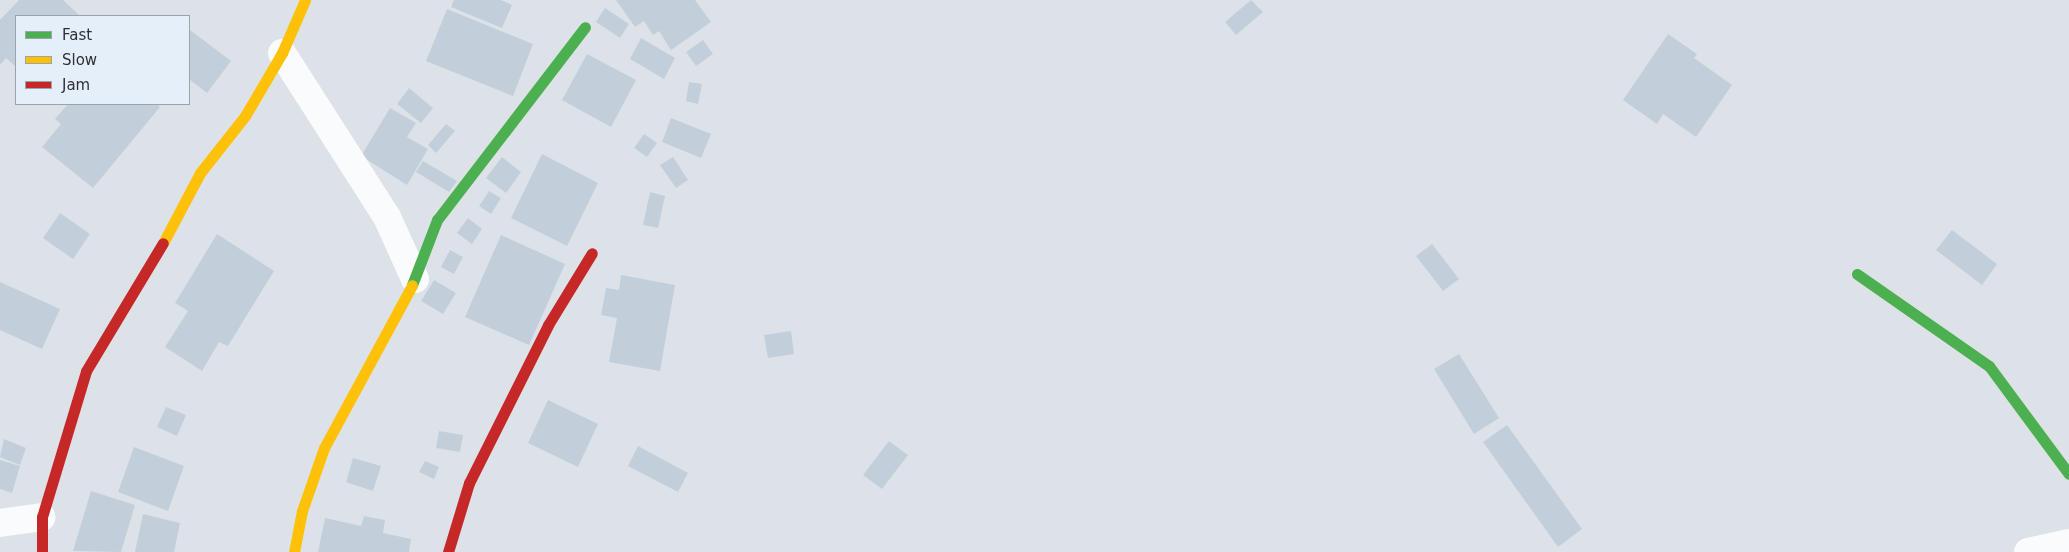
<!DOCTYPE html>
<html>
<head>
<meta charset="utf-8">
<style>
	body { margin:0 }
	#map { position:relative; width:2069px; height:552px; overflow:hidden; background:#dce2e8; font-family:"DejaVu Sans",sans-serif }
	div>[style] { position:absolute }
	.building>* { inset:0; background:#c2cfdb }
	.street>* { height:28px; margin:-14px; padding:0 14px; transform-origin:14px; border-radius:14px; background:#fafbfc }
	.fast>* { height:11px; margin:-5.5px; padding:0 5.5px; transform-origin:5.5px; border-radius:5.5px; background:#4caf50 }
	.slow>* { height:11px; margin:-5.5px; padding:0 5.5px; transform-origin:5.5px; border-radius:5.5px; background:#ffc107 }
	.jam>* { height:11px; margin:-5.5px; padding:0 5.5px; transform-origin:5.5px; border-radius:5.5px; background:#c62828 }
	span { translate:-50% -50%; white-space:nowrap; text-align:center; line-height:1.15; -webkit-text-stroke:4.5px #e5eff9; paint-order:stroke }
	.legend { position:absolute; left:15px; top:15px; width:175px; height:90px; box-sizing:border-box; background:#e5eff9; border:1px solid #9ba3ab; margin:0; padding:6px 9px; list-style:none; font-size:15px; color:#2d3135 }
	.legend li { display:flex; align-items:center; gap:10px; height:25px }
	.legend b { width:25px; border:1px solid #9ba3ab }
</style>
</head>
<body>
<div id="map">
	<div class="building">
		<i style="clip-path:polygon(19px 0,63px 0,79px 15px,16px 16px,16px 67px,6px 58px,0 65px,0 20px)"></i>
		<i style="clip-path:polygon(454px 0,501px 0,512px 5px,502px 28px,451px 7px)"></i>
		<i style="clip-path:polygon(616px 0,695px 0,711px 22px,671px 50px,659px 31px,653px 35px,644px 21px,635px 27px)"></i>
		<i style="clip-path:polygon(1251px 0,1263px 12px,1236px 35px,1225px 22px)"></i>
		<i style="clip-path:polygon(605px 8px,629px 24px,620px 38px,596px 22px)"></i>
		<i style="clip-path:polygon(447px 9px,533px 44px,513px 96px,426px 61px)"></i>
		<i style="clip-path:polygon(190px 30px,231px 61px,207px 93px,189px 79px)"></i>
		<i style="clip-path:polygon(1668px 34px,1697px 54px,1694px 58px,1732px 85px,1696px 137px,1663px 114px,1657px 124px,1623px 100px)"></i>
		<i style="clip-path:polygon(641px 38px,675px 58px,664px 79px,630px 59px)"></i>
		<i style="clip-path:polygon(703px 40px,713px 54px,696px 66px,686px 52px)"></i>
		<i style="clip-path:polygon(587px 54px,636px 80px,611px 127px,562px 100px)"></i>
		<i style="clip-path:polygon(689px 82px,702px 84px,698px 104px,686px 101px)"></i>
		<i style="clip-path:polygon(409px 88px,433px 108px,421px 123px,397px 104px)"></i>
		<i style="clip-path:polygon(68px 104px,157px 104px,160px 107px,93px 188px,42px 147px,61px 124px,55px 119px)"></i>
		<i style="clip-path:polygon(390px 108px,416px 123px,407px 137px,428px 149px,407px 185px,361px 156px)"></i>
		<i style="clip-path:polygon(671px 118px,711px 134px,701px 158px,662px 142px)"></i>
		<i style="clip-path:polygon(446px 124px,455px 131px,436px 153px,428px 145px)"></i>
		<i style="clip-path:polygon(644px 134px,657px 143px,647px 157px,634px 148px)"></i>
		<i style="clip-path:polygon(542px 154px,598px 183px,567px 246px,511px 218px)"></i>
		<i style="clip-path:polygon(502px 157px,521px 172px,506px 193px,486px 178px)"></i>
		<i style="clip-path:polygon(673px 157px,688px 180px,676px 188px,660px 165px)"></i>
		<i style="clip-path:polygon(423px 161px,457px 181px,449px 192px,416px 172px)"></i>
		<i style="clip-path:polygon(489px 191px,501px 198px,491px 214px,479px 206px)"></i>
		<i style="clip-path:polygon(650px 192px,665px 196px,658px 228px,643px 225px)"></i>
		<i style="clip-path:polygon(60px 213px,90px 234px,73px 259px,43px 238px)"></i>
		<i style="clip-path:polygon(468px 218px,482px 229px,472px 244px,457px 233px)"></i>
		<i style="clip-path:polygon(1952px 230px,1997px 264px,1982px 285px,1936px 250px)"></i>
		<i style="clip-path:polygon(217px 234px,274px 271px,228px 346px,219px 342px,202px 371px,165px 347px,188px 311px,175px 303px)"></i>
		<i style="clip-path:polygon(501px 235px,565px 264px,529px 345px,465px 317px)"></i>
		<i style="clip-path:polygon(1432px 244px,1459px 279px,1443px 291px,1416px 256px)"></i>
		<i style="clip-path:polygon(450px 250px,463px 257px,454px 274px,441px 267px)"></i>
		<i style="clip-path:polygon(621px 275px,675px 285px,660px 371px,609px 362px,617px 318px,601px 315px,606px 288px,619px 290px)"></i>
		<i style="clip-path:polygon(434px 280px,456px 293px,443px 314px,421px 301px)"></i>
		<i style="clip-path:polygon(0 282px,60px 309px,42px 349px,0 330px)"></i>
		<i style="clip-path:polygon(791px 331px,794px 354px,768px 358px,764px 335px)"></i>
		<i style="clip-path:polygon(1459px 354px,1499px 418px,1474px 434px,1434px 369px)"></i>
		<i style="clip-path:polygon(548px 400px,598px 424px,578px 467px,528px 443px)"></i>
		<i style="clip-path:polygon(166px 407px,186px 415px,177px 436px,157px 427px)"></i>
		<i style="clip-path:polygon(1507px 425px,1582px 529px,1558px 547px,1483px 442px)"></i>
		<i style="clip-path:polygon(439px 431px,463px 435px,460px 452px,436px 448px)"></i>
		<i style="clip-path:polygon(4px 439px,26px 448px,20px 465px,0 457px)"></i>
		<i style="clip-path:polygon(889px 441px,908px 455px,882px 489px,863px 475px)"></i>
		<i style="clip-path:polygon(638px 446px,688px 473px,678px 492px,628px 466px)"></i>
		<i style="clip-path:polygon(134px 447px,184px 466px,168px 511px,118px 492px)"></i>
		<i style="clip-path:polygon(353px 458px,381px 466px,373px 491px,346px 482px)"></i>
		<i style="clip-path:polygon(0 460px,20px 466px,12px 493px,0 489px)"></i>
		<i style="clip-path:polygon(425px 461px,439px 467px,434px 479px,419px 472px)"></i>
		<i style="clip-path:polygon(91px 491px,135px 505px,121px 552px,73px 551px)"></i>
		<i style="clip-path:polygon(143px 514px,180px 523px,174px 552px,135px 552px)"></i>
		<i style="clip-path:polygon(364px 516px,385px 520px,383px 533px,411px 539px,409px 552px,318px 552px,325px 518px,361px 526px)"></i>
	</div>
	<div class="street">
		<i style="left:282px;top:53px;width:195px;rotate:57.4deg"></i>
		<i style="left:387px;top:217px;width:68px;rotate:65.7deg"></i>
		<i style="left:0;top:523px;width:42px;rotate:-8.1deg"></i>
		<i style="left:2028px;top:552px;width:42px;rotate:-12.4deg"></i>
	</div>
	<div class="fast">
		<i style="left:1857px;top:274px;width:161px;rotate:34.9deg"></i>
		<i style="left:1989px;top:366px;width:134px;rotate:53.5deg"></i>
		<i style="left:412px;top:285px;width:70px;rotate:-69deg"></i>
		<i style="left:437px;top:220px;width:243px;rotate:-52.5deg"></i>
	</div>
	<div class="slow">
		<i style="left:163px;top:243px;width:79px;rotate:-62.1deg"></i>
		<i style="left:200px;top:173px;width:73px;rotate:-51.7deg"></i>
		<i style="left:245px;top:116px;width:73px;rotate:-59.6deg"></i>
		<i style="left:282px;top:53px;width:58px;rotate:-66.5deg"></i>
		<i style="left:294px;top:552px;width:42px;rotate:-79deg"></i>
		<i style="left:302px;top:511px;width:67px;rotate:-70.8deg"></i>
		<i style="left:324px;top:448px;width:185px;rotate:-61.6deg"></i>
	</div>
	<div class="jam">
		<i style="left:42px;top:552px;width:35px;rotate:-90deg"></i>
		<i style="left:42px;top:517px;width:152px;rotate:-73.2deg"></i>
		<i style="left:86px;top:371px;width:149px;rotate:-59deg"></i>
		<i style="left:448px;top:552px;width:72px;rotate:-73.1deg"></i>
		<i style="left:469px;top:483px;width:177px;rotate:-63.4deg"></i>
		<i style="left:548px;top:325px;width:84px;rotate:-58.6deg"></i>
	</div>
	<ul class="legend">
	<li><b style="height:6px;background:#4caf50"></b>Fast</li>
	<li><b style="height:6px;background:#ffc107"></b>Slow</li>
	<li><b style="height:6px;background:#c62828"></b>Jam</li>
	</ul>
</div>
</body>
</html>
